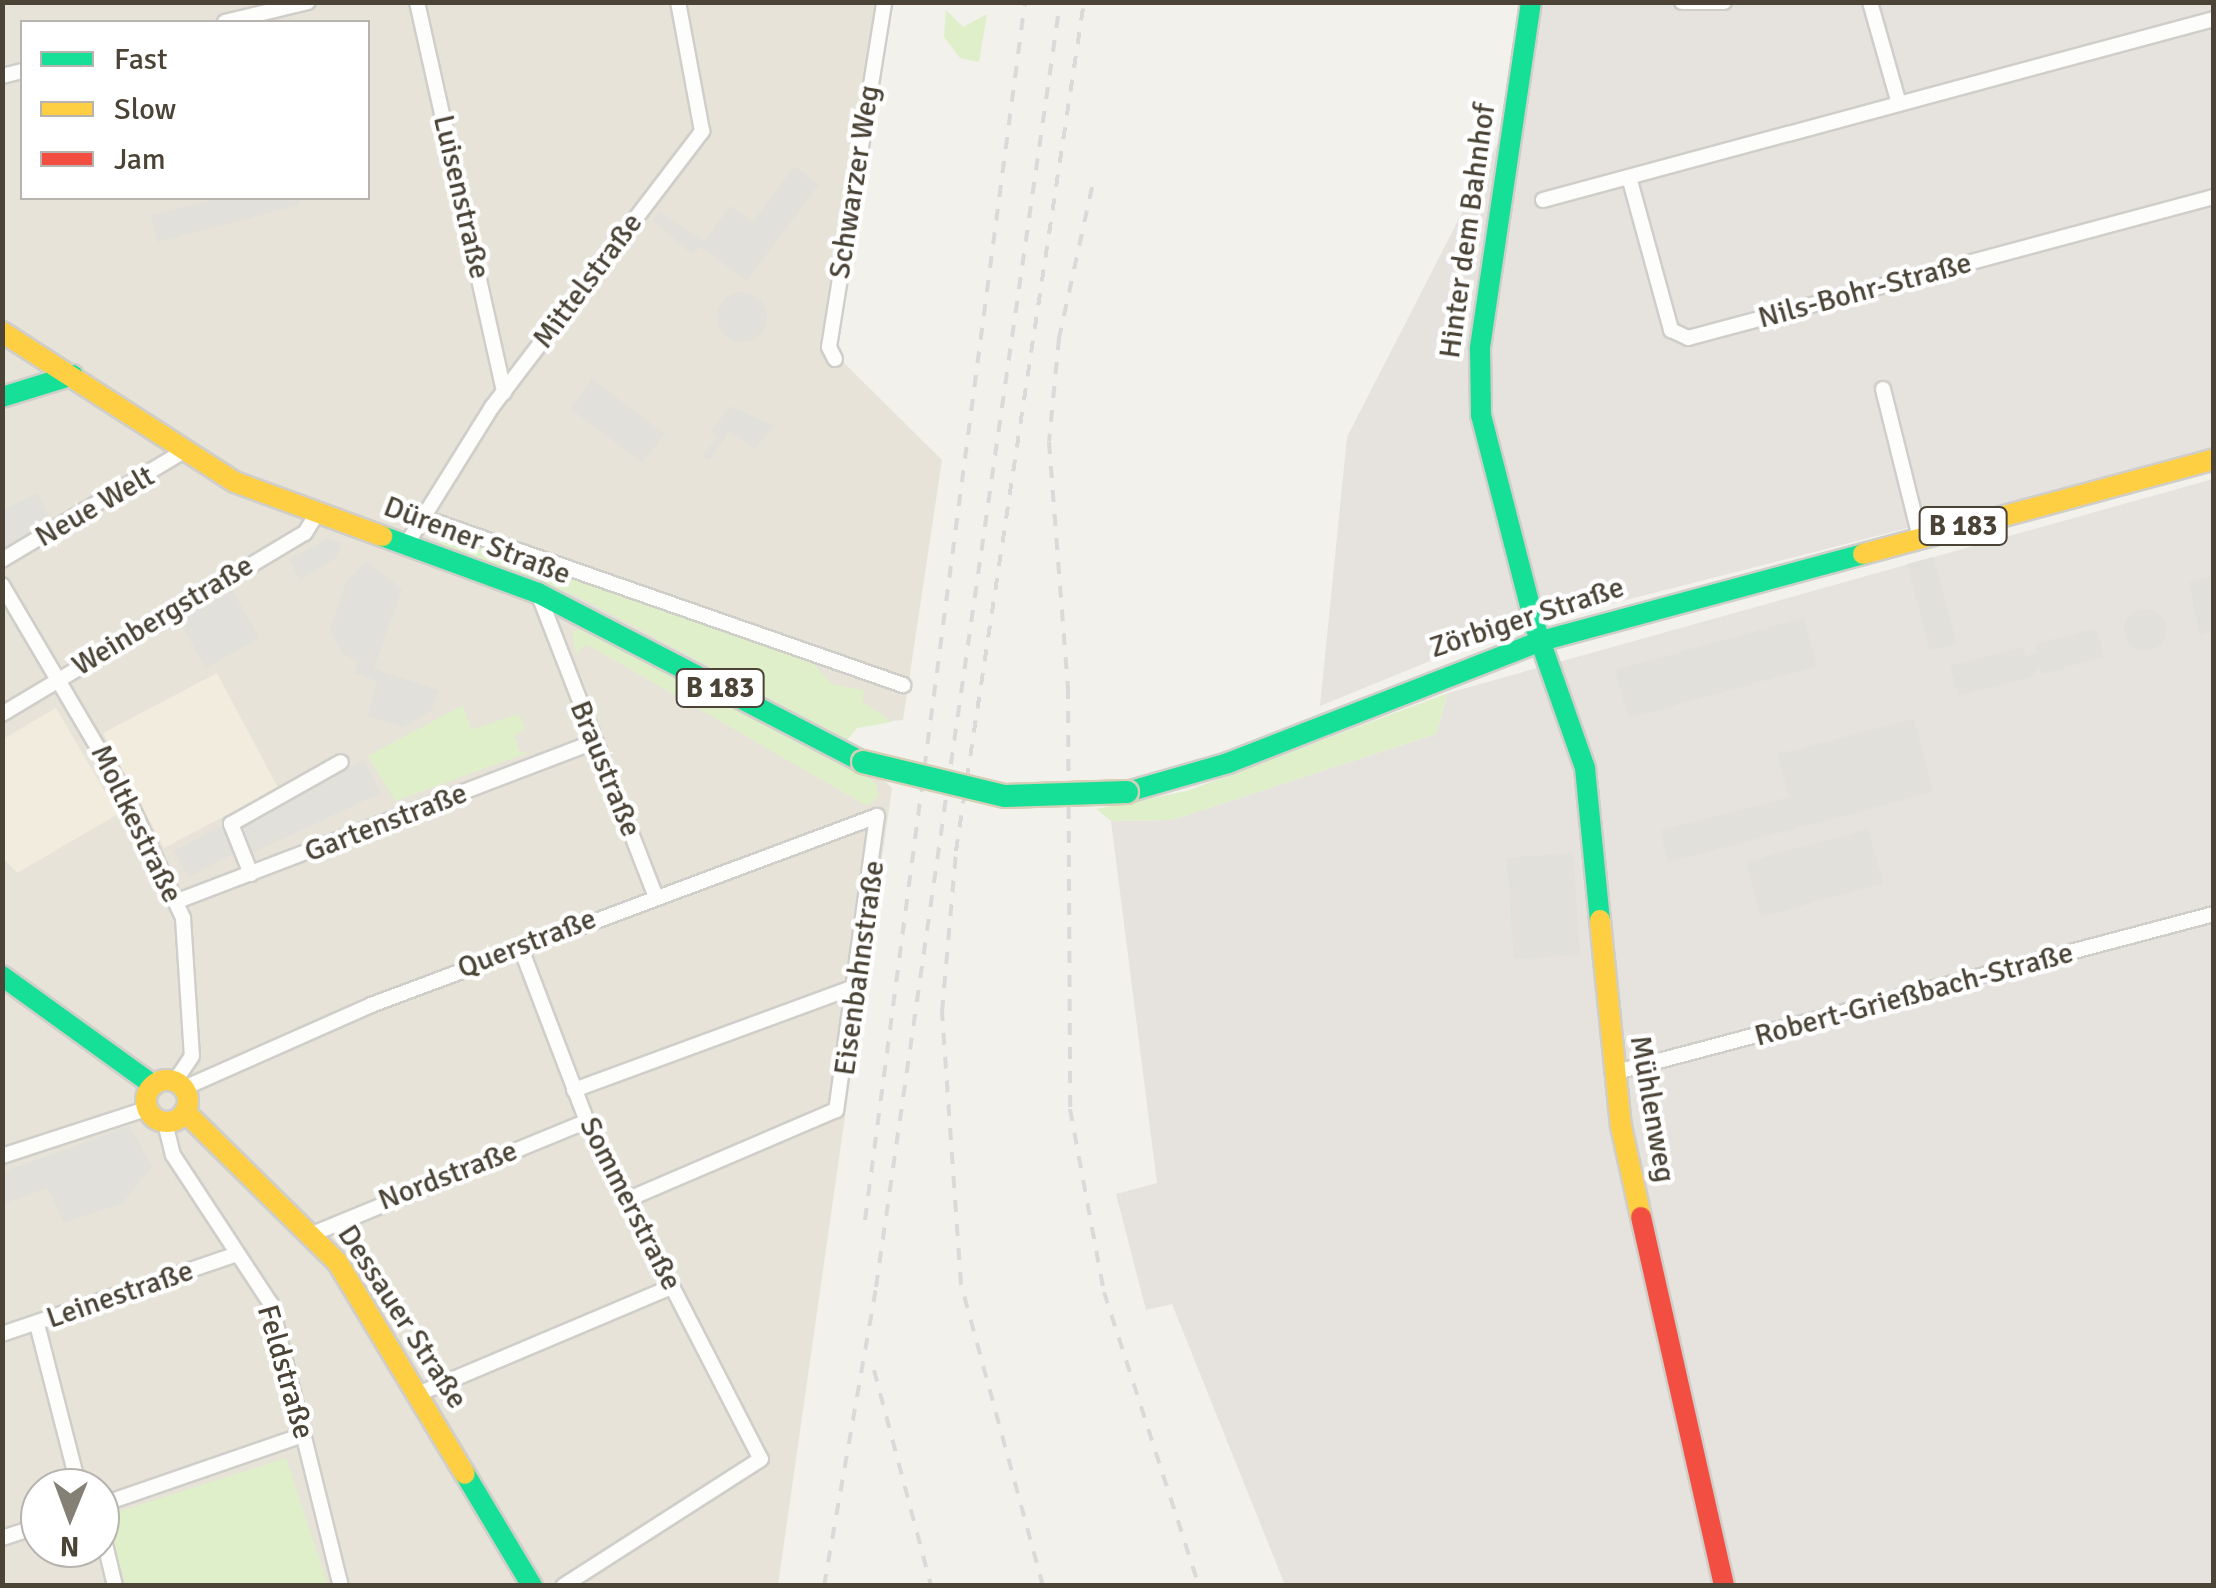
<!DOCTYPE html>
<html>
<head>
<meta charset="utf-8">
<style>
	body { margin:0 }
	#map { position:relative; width:2216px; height:1588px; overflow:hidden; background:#f2f1ec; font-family:Signika,sans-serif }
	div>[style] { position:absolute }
	.residential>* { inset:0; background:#e7e3d9 }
	.industrial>* { inset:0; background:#e6e2dd }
	.education>* { inset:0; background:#f1ecdd }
	.green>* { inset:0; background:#dfefc9 }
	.parking>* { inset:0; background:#e2e0da }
	.round { border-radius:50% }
	.roads { filter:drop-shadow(2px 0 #d0cec9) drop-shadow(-2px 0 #d0cec9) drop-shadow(0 2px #d0cec9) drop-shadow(0 -2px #d0cec9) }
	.street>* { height:14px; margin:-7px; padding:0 7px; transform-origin:7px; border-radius:7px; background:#fdfdfc }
	.fast>* { height:20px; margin:-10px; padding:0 10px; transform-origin:10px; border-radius:10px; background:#16e098 }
	.slow>* { height:20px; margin:-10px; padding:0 10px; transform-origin:10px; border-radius:10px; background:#ffcf43 }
	.slow>.ring { margin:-10px; padding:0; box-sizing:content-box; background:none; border:20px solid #ffcf43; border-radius:50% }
	.jam>* { height:20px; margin:-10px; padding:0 10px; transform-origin:10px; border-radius:10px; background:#f24e42 }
	.rail>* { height:4px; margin-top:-2px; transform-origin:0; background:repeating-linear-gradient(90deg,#dadad9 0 12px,transparent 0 24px) }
	.bridges { filter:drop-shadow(2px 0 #d6ceb7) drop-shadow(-2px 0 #d6ceb7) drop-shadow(0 2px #d6ceb7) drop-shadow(0 -2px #d6ceb7) }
	.fast-bridge>* { height:22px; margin:-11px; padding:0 11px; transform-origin:11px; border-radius:11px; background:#16e098 }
	span { translate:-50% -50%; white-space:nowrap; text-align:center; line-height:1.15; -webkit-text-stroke:9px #fff; paint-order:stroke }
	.shield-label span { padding:2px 8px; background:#fff; border:2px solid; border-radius:8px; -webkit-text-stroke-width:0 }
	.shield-label { font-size:28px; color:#4a4336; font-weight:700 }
	.street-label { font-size:30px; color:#4a4336 }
	.frame { position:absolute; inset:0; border:5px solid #4a4336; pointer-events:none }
	.legend { position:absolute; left:20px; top:20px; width:350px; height:180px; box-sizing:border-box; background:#fff; border:2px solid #b7b4af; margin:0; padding:12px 18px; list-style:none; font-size:30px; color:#4a4336 }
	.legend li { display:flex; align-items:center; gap:20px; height:50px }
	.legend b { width:50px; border:2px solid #b7b4af }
	.north { position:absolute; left:20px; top:1468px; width:100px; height:100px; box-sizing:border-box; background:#fff; border:2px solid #b7b4af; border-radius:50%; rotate:181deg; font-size:28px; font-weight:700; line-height:40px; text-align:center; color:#4a4336 }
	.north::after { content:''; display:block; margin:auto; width:35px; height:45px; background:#858076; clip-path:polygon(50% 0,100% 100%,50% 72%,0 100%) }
</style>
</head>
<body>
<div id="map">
	<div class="residential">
		<i style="clip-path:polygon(evenodd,3px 3px,886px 3px,833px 341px,837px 356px,942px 460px,903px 720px,827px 726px,892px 788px,778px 1585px,3px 1586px,3px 3px,22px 22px,368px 22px,368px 198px,22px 198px,22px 22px,3px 3px,40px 1488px,100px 1488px,100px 1548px,40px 1548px,40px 1488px)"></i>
	</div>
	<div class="industrial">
		<i style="clip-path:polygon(1523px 3px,2213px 3px,2213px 450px,1501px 632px,1320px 706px,1347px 437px,1503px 133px)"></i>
		<i style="clip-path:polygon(2213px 479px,2213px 1585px,1285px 1585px,1172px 1304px,1146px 1310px,1116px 1194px,1157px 1183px,1111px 821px,1172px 820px,1436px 734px,1448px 693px)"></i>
	</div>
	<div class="education">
		<i style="clip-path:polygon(217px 673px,278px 788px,164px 848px,103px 733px)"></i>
		<i style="clip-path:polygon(56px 708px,118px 814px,17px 873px,3px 858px,3px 739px)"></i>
	</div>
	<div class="green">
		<i style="clip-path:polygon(946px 10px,963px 27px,987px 14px,979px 62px,960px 58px,944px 37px)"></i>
		<i style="clip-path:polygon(435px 529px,807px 657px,832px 684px,864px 690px,863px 702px,892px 722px,857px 728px,847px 740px,579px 597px,440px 545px)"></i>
		<i style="clip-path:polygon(586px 628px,875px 782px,879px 796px,867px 806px,586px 644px,576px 655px,572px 631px)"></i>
		<i style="clip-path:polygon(1448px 693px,1436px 734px,1172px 820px,1111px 821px,1096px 809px,1187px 791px)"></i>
		<i style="clip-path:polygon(463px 705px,471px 730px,519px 714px,525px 729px,514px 736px,520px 752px,530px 752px,395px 801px,368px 756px)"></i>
		<i style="clip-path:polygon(286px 1458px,328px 1585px,126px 1585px,105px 1516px)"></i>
	</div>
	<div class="parking">
		<i style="clip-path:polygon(794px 166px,819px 184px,747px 281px,700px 247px,692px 255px,653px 220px,659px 211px,704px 242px,730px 206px,753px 222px)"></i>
		<i style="clip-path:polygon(221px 198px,298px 198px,299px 205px,158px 242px,151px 215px)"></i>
		<i class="round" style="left:717px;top:292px;width:50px;height:50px"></i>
		<i style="clip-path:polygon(592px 379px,665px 434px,642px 462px,570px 409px)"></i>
		<i style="clip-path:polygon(730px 406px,774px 426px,755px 449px,729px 432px,709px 460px,702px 456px,718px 437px,711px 431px)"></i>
		<i style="clip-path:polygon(37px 493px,53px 523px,3px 551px,3px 510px)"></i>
		<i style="clip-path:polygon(327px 539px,341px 543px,336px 558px,300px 580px,289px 559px)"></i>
		<i style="clip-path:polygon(1933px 557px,1957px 643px,1930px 650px,1907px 564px)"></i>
		<i style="clip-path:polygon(366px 561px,402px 589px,374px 669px,439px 690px,431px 711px,403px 727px,367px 716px,377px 681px,355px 673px,358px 661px,342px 654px,330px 630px,347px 580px)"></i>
		<i style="clip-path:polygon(2213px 576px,2213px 631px,2200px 635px,2189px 582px)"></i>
		<i style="clip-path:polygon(231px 588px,259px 638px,206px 668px,178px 619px)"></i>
		<i class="round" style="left:2124px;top:609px;width:42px;height:42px"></i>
		<i style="clip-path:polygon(1804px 618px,1817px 666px,1629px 718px,1615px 670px)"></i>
		<i style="clip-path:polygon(2096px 628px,2104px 657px,2042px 674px,2039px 665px,2031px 677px,1958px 696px,1950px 666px,2023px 647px,2026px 657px,2037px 653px,2035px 644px)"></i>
		<i style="clip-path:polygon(1914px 719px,1933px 792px,1668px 862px,1660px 831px,1789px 797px,1778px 754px)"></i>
		<i style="clip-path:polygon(364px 760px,381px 793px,252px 853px,243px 824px)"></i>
		<i style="clip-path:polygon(220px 826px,235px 853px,189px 877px,174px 851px)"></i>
		<i style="clip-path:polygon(1868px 829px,1883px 883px,1761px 917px,1746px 862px)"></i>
		<i style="clip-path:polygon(1573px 853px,1580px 955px,1514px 959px,1507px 858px)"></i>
		<i style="clip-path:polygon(129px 1126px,152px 1166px,123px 1203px,64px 1223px,48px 1188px,3px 1204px,3px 1172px)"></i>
	</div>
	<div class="roads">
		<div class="street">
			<i style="left:417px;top:2px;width:400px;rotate:77.4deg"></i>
			<i style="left:1682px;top:2px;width:42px"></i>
			<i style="left:1870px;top:2px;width:106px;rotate:74.1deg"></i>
			<i style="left:225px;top:22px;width:85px;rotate:-13.5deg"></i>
			<i style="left:2px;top:76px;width:21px;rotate:-14deg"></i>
			<i style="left:1629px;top:177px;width:159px;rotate:74.6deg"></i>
			<i style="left:1671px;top:330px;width:19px;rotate:25deg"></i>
			<i style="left:1688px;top:338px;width:545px;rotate:-15.01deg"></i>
			<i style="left:1543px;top:200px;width:695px;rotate:-15.1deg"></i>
			<i style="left:835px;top:359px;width:13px;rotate:-117deg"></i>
			<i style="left:829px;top:347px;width:349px;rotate:-80.9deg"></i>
			<i style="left:1883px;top:389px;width:153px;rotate:76deg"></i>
			<i style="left:419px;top:516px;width:513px;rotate:19.25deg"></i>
			<i style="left:406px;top:545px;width:163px;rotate:-58.1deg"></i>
			<i style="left:492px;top:407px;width:347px;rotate:-52.7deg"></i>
			<i style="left:702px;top:131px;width:131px;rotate:-100.5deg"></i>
			<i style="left:2px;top:560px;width:212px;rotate:-30.9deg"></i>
			<i style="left:2px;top:585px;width:251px;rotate:59.5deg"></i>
			<i style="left:129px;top:801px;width:129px;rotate:65.2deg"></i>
			<i style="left:183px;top:918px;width:138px;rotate:86.3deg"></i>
			<i style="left:192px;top:1056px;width:30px;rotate:124deg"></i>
			<i style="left:538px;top:593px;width:326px;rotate:68.8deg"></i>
			<i style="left:2px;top:714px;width:353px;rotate:-30.9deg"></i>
			<i style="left:305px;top:533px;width:23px;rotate:-59deg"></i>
			<i style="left:251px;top:874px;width:54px;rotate:-111.8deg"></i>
			<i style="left:231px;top:824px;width:126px;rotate:-29.4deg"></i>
			<i style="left:175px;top:902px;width:449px;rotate:-20.9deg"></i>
			<i style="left:520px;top:946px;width:187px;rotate:69.1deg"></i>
			<i style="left:587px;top:1121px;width:380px;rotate:62.8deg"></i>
			<i style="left:761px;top:1459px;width:235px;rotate:147.3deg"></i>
			<i style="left:1613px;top:1073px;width:622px;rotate:-14.82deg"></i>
			<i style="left:184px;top:1088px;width:205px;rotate:-23.9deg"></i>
			<i style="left:371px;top:1005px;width:540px;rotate:-20.48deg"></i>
			<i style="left:877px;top:816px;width:297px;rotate:97.9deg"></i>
			<i style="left:836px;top:1110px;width:228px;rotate:156.8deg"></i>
			<i style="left:574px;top:1090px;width:302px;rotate:-20.2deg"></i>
			<i style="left:165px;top:1123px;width:33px;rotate:76deg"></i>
			<i style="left:173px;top:1155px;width:178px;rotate:56.7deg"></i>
			<i style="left:271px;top:1304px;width:291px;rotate:76.1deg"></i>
			<i style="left:2px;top:1156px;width:151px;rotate:-18.1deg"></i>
			<i style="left:312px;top:1234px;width:297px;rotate:-22.3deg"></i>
			<i style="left:37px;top:1324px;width:169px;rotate:75.6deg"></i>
			<i style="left:2px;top:1334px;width:248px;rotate:-18.8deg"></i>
			<i style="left:418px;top:1394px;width:275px;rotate:-22.9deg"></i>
			<i style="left:100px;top:1505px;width:215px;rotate:-19deg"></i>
			<i style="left:100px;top:1523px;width:65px;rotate:76.6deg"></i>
			<i style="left:2px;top:1538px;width:40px;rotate:-18deg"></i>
		</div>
		<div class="fast">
			<i style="left:1531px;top:2px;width:351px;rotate:98.4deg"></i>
			<i style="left:1480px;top:349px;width:66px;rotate:89.1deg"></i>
			<i style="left:1481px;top:415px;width:218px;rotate:75.6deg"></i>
			<i style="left:1535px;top:626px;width:151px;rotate:70.6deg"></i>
			<i style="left:1585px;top:768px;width:153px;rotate:84.4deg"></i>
			<i style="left:2px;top:397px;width:74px;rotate:-17.2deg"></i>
			<i style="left:382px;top:536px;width:166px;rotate:20.1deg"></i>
			<i style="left:538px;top:593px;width:366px;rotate:27.5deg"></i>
			<i style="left:1127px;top:792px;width:105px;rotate:-16deg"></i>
			<i style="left:1228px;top:763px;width:336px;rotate:-21.3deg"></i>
			<i style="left:1541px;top:641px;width:334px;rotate:-15.1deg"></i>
			<i style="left:2px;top:976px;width:186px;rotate:35.8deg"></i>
			<i style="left:465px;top:1474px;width:131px;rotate:59.1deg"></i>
		</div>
		<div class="slow">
			<i style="left:2px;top:332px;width:277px;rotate:32.8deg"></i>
			<i style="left:235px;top:482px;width:157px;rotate:20.2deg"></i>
			<i style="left:1863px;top:554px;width:364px;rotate:-15.1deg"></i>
			<i style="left:1600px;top:920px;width:207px;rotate:84.2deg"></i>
			<i style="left:1621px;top:1126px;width:93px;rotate:77.6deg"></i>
			<i class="ring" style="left:146px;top:1080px;width:22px;height:22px"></i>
			<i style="left:185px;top:1112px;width:215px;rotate:44.6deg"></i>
			<i style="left:338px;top:1263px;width:246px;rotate:59deg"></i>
		</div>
		<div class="jam">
			<i style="left:1641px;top:1217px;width:378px;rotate:77.3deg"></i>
		</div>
	</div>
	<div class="rail">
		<i style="left:1092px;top:187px;width:155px;rotate:102.3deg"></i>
		<i style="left:1059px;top:338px;width:104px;rotate:95.5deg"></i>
		<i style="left:1049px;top:442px;width:246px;rotate:85.6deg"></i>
		<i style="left:1068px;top:687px;width:422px;rotate:89.7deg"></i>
		<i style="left:1070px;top:1109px;width:186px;rotate:79.5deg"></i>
		<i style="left:1104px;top:1292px;width:309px;rotate:72.1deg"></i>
		<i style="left:865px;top:1220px;width:1228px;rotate:-82.52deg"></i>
		<i style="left:874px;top:1370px;width:223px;rotate:75.2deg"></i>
		<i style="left:824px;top:1586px;width:303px;rotate:-80.1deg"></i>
		<i style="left:876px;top:1287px;width:1298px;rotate:-81.85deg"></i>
		<i style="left:1043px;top:1586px;width:313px;rotate:-105.2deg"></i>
		<i style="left:961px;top:1284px;width:273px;rotate:-94deg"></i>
		<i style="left:942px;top:1012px;width:162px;rotate:-85deg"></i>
		<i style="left:956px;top:851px;width:859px;rotate:-81.43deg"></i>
	</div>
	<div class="bridges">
		<div class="fast-bridge">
			<i style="left:863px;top:762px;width:146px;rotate:13.5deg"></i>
			<i style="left:1005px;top:796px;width:122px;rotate:-1.9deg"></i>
		</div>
	</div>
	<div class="shield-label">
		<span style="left:1963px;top:526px">B 183</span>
		<span style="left:720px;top:688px">B 183</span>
	</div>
	<div class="street-label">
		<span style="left:855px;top:182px;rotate:-81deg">Schwarzer Weg</span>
		<span style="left:461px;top:197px;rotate:77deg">Luisenstraße</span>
		<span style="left:1468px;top:231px;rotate:-82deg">Hinter dem Bahnhof</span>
		<span style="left:588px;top:281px;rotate:-53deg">Mittelstraße</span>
		<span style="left:1865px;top:291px;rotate:-15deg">Nils-Bohr-Straße</span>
		<span style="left:95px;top:507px;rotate:-30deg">Neue Welt</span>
		<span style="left:477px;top:541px;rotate:21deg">Dürener Straße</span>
		<span style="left:163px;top:616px;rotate:-31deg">Weinbergstraße</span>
		<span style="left:1527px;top:618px;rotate:-18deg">Zörbiger Straße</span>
		<span style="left:605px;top:769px;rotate:68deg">Braustraße</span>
		<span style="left:386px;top:823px;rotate:-21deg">Gartenstraße</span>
		<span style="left:136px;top:824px;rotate:64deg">Moltkestraße</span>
		<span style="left:527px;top:944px;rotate:-21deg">Querstraße</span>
		<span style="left:860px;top:968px;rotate:-82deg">Eisenbahnstraße</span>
		<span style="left:1914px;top:995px;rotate:-15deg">Robert-Grießbach-Straße</span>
		<span style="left:1652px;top:1109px;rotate:80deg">Mühlenweg</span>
		<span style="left:448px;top:1176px;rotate:-21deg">Nordstraße</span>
		<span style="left:630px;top:1204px;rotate:63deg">Sommerstraße</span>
		<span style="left:120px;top:1295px;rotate:-19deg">Leinestraße</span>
		<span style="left:402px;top:1317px;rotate:57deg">Dessauer Straße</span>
		<span style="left:285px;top:1372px;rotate:74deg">Feldstraße</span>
	</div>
	<div class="frame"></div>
	<ul class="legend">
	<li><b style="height:12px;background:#16e098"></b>Fast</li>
	<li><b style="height:12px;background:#ffcf43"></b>Slow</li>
	<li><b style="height:12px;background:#f24e42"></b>Jam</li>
	</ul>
	<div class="north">N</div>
</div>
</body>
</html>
